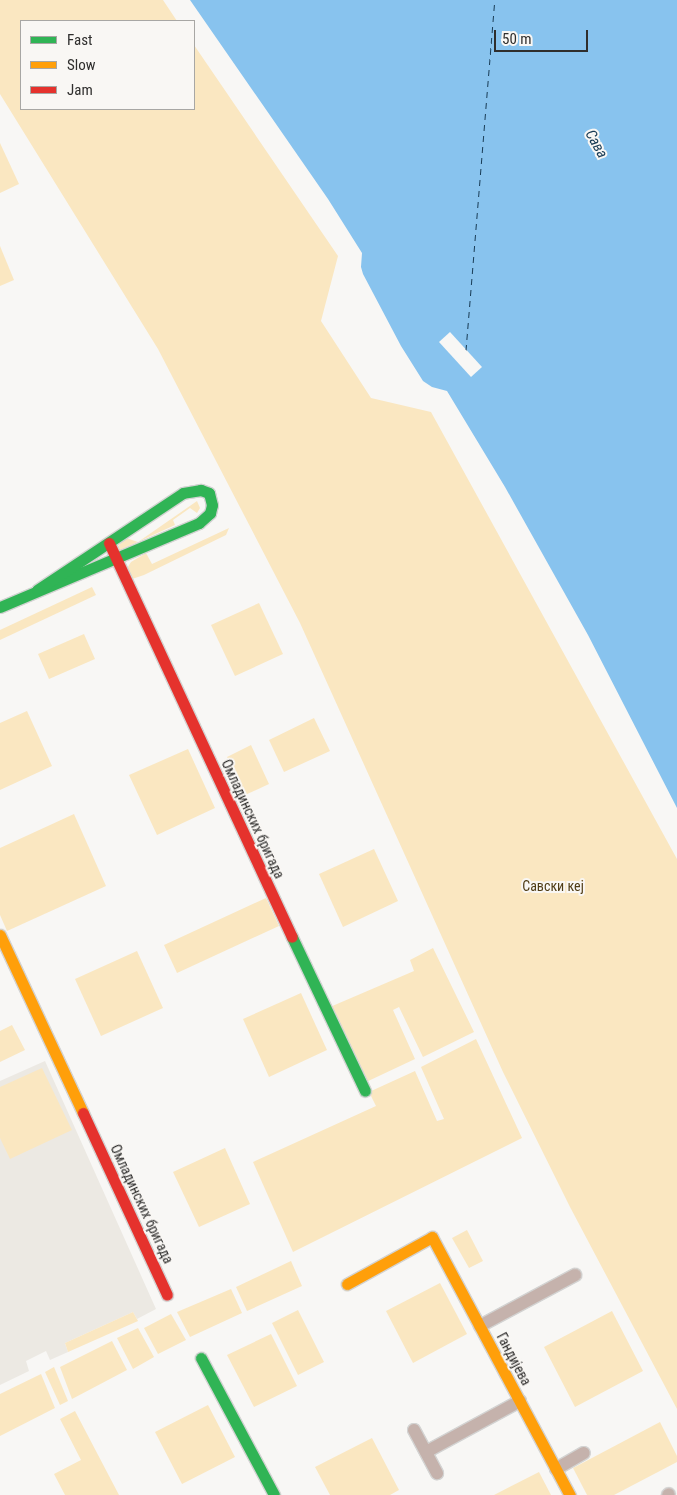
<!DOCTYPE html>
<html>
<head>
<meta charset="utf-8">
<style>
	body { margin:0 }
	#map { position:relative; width:677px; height:1495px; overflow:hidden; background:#f8f7f5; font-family:"Roboto Condensed",sans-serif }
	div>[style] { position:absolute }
	.built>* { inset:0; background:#ece9e3 }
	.green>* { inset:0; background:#fae7c1 }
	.water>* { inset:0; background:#88c3ee }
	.pier>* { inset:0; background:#f8f7f5 }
	.ferry>* { height:1px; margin-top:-0.5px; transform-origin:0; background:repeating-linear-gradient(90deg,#183b55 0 6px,transparent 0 11px) }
	.roads { filter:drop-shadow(1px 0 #d3d3d2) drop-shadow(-1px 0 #d3d3d2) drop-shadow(0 1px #d3d3d2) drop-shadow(0 -1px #d3d3d2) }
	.street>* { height:12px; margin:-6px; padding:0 6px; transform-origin:6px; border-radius:6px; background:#c5b2ac }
	.fast>* { height:11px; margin:-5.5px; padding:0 5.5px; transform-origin:5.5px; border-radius:5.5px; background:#30b455 }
	.slow>* { height:11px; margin:-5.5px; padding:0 5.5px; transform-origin:5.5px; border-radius:5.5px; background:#ff9f0a }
	.jam>* { height:11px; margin:-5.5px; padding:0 5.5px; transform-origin:5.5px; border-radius:5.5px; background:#e5322d }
	span { translate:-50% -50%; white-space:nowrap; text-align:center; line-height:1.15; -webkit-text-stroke:4px #f9f7f4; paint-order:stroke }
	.street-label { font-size:14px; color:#2f2e2d }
	.park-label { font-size:14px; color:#4f3c15 }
	.water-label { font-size:15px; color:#183b55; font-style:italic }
	.legend { position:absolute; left:20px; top:20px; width:175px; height:90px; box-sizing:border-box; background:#f9f7f4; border:1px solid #a8a7a4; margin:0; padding:6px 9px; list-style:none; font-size:15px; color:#2f2e2d }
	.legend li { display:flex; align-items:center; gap:10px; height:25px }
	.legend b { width:25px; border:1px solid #a8a7a4 }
	.scale { position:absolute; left:494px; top:30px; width:94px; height:22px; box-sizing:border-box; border:2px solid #2f2e2d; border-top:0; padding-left:6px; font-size:15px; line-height:18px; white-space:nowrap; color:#2f2e2d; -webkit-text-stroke:4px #f9f7f4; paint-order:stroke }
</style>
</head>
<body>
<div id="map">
	<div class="built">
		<i style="clip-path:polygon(45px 1061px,156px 1309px,137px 1319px,133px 1312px,65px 1343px,68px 1352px,50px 1360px,46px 1351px,26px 1361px,29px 1371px,0 1385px,0 1081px)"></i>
	</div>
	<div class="green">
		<i style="clip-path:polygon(0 0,163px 0,177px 21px,21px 21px,21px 109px,194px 109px,194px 45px,338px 256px,321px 321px,371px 398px,431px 412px,677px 859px,677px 1409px,570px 1207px,503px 1072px,300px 623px,158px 349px,0 94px)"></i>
		<i style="clip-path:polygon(0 143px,19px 184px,0 193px)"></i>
		<i style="clip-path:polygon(0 246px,14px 280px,0 286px)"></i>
		<i style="clip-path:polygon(197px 501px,200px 508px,197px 513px,190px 508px,173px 520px,175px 525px,116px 552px,114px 550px,126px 538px,138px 542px)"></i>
		<i style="clip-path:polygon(229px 528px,226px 535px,144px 575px,132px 579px,126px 570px,131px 562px,146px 553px,152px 564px)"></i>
		<i style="clip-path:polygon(92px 587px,96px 595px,0 640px,0 630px)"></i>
		<i style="clip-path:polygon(259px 603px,283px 654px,235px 676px,211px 625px)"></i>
		<i style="clip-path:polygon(84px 634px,95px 659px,49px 679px,38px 654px)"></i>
		<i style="clip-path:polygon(27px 711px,52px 766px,0 790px,0 723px)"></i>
		<i style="clip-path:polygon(314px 718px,330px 751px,284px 772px,269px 740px)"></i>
		<i style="clip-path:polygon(251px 745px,269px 784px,245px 795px,227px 757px)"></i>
		<i style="clip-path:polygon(188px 749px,215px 808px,157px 835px,129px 775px)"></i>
		<i style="clip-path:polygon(74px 814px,106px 886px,7px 931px,0 915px,0 848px)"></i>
		<i style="clip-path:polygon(374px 849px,398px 901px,343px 927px,319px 874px)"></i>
		<i style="clip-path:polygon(266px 898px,279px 926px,177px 973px,164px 945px)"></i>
		<i style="clip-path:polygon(433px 948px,474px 1032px,423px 1057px,399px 1007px,393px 1010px,415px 1059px,364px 1083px,330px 1007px,414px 971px,410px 960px)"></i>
		<i style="clip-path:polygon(137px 951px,163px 1008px,101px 1036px,75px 979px)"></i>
		<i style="clip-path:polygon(301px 993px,327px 1050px,269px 1077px,243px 1019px)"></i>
		<i style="clip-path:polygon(12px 1025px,25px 1050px,0 1062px,0 1031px)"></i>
		<i style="clip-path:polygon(476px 1039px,522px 1138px,293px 1252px,253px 1162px,376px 1106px,369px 1092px,415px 1071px,437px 1121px,444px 1119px,421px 1067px)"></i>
		<i style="clip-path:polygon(42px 1068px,72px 1130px,10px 1159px,0 1138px,0 1087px)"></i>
		<i style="clip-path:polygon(225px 1148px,250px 1204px,199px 1227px,173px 1172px)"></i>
		<i style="clip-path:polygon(467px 1230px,483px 1261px,469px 1268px,452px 1238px)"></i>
		<i style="clip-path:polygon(291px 1261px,302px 1286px,247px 1311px,236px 1287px)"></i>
		<i style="clip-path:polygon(440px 1283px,467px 1334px,413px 1363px,386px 1311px)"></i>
		<i style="clip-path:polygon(231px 1289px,242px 1313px,190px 1337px,177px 1312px)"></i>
		<i style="clip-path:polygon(298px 1310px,324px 1362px,298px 1375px,272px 1323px)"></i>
		<i style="clip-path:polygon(612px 1311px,643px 1371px,575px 1407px,544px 1347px)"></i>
		<i style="clip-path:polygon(133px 1312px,138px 1321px,68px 1352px,65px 1343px)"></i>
		<i style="clip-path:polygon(171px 1314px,186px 1340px,158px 1354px,144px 1328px)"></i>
		<i style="clip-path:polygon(138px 1328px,154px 1357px,133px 1369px,117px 1338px)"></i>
		<i style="clip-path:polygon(271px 1334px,297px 1386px,254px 1407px,227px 1355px)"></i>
		<i style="clip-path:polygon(112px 1341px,127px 1370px,72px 1399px,60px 1367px)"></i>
		<i style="clip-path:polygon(54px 1367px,68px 1401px,60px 1405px,45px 1372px)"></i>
		<i style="clip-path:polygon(41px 1374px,55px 1408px,0 1436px,0 1394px)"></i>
		<i style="clip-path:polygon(208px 1405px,235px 1457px,182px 1484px,155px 1432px)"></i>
		<i style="clip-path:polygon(75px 1411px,119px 1495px,65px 1495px,54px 1474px,81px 1460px,60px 1419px)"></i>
		<i style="clip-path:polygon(660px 1422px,677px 1456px,677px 1462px,614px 1495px,587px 1495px,573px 1468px)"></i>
		<i style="clip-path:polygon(372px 1438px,399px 1490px,390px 1495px,330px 1495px,315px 1467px)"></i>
		<i style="clip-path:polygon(539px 1472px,551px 1495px,494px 1495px)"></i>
	</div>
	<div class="water">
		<i style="clip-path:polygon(190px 0,677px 0,677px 808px,588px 635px,505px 487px,447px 391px,432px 387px,423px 381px,401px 346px,363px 274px,361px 267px,362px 253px,328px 199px)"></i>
	</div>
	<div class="pier">
		<i style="clip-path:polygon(450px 332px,482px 367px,471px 377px,439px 342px)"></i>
	</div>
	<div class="ferry">
		<i style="left:466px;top:350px;width:351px;rotate:-85.3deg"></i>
	</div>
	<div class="roads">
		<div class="street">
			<i style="left:480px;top:1326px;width:108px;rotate:-28.2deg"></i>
			<i style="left:414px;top:1430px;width:49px;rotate:61.9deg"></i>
			<i style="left:426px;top:1452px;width:107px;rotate:-28.5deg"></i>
			<i style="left:556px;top:1469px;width:32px;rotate:-30deg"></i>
			<i style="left:668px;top:1495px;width:1px;rotate:-45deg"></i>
		</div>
		<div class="fast">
			<i style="left:0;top:607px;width:216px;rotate:-22.9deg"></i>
			<i style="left:199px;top:523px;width:15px;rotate:-42deg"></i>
			<i style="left:210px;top:513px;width:8px;rotate:-76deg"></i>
			<i style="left:212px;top:505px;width:12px;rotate:-104deg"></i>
			<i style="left:209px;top:493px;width:9px;rotate:-159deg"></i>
			<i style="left:201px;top:490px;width:18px;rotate:171deg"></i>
			<i style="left:183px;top:493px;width:175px;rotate:146.4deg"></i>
			<i style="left:292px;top:937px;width:170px;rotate:64.6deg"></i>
			<i style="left:201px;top:1358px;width:155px;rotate:61.9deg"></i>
		</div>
		<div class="slow">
			<i style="left:0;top:935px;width:196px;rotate:65deg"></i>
			<i style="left:347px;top:1284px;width:97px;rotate:-28.9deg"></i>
			<i style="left:432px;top:1237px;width:293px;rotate:61.9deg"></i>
		</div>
		<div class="jam">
			<i style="left:109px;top:543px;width:434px;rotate:65.1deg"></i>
			<i style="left:83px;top:1113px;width:200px;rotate:65.2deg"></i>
		</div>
	</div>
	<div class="street-label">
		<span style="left:253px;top:819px;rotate:65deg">Омладинских бригада</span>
		<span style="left:142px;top:1204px;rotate:65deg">Омладинских бригада</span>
		<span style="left:514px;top:1359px;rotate:62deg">Гандијева</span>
	</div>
	<div class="park-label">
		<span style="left:553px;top:886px">Савски кеј</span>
	</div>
	<div class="water-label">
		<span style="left:596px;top:144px;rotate:61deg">Сава</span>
	</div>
	<ul class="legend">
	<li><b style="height:6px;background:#30b455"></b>Fast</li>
	<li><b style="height:6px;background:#ff9f0a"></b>Slow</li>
	<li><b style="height:6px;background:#e5322d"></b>Jam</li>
	</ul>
	<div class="scale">50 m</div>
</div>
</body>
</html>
